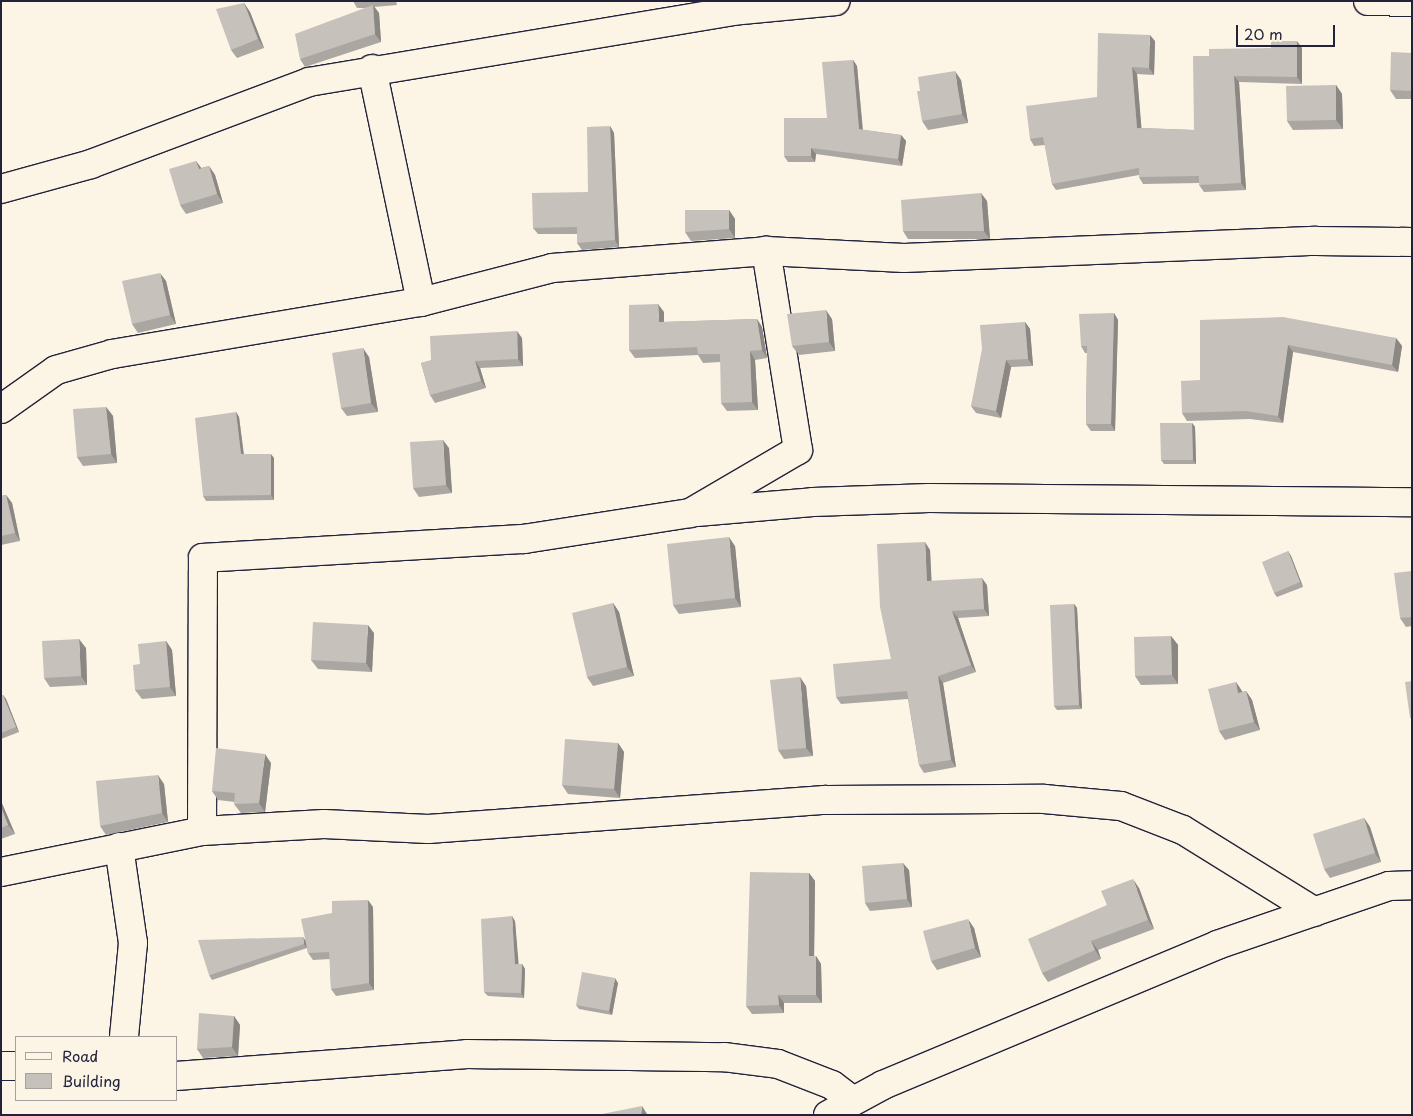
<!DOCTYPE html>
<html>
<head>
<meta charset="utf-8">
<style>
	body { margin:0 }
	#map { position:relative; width:1413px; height:1116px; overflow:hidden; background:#fcf5e5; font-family:"Playpen Sans",sans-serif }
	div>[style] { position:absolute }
	.roads { filter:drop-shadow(1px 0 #22223b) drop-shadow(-1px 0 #22223b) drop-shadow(0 1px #22223b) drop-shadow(0 -1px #22223b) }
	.minor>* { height:28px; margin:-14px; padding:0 14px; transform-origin:14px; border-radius:14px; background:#fcf5e5 }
	.wall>* { inset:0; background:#aaa6a1 }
	.shaded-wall>* { inset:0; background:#8b8783 }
	.building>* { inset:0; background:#c6c1bb }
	span { translate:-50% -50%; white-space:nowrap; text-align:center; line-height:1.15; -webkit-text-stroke:5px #fcf5e5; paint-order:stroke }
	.frame { position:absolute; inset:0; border:2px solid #22223b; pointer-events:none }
	.legend { position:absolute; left:15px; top:1036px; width:162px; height:65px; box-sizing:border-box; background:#fcf5e5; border:1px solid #a5a1a1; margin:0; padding:6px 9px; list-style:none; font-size:15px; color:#22223b }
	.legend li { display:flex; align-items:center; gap:10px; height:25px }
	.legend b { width:25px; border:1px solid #a5a1a1 }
	.scale { position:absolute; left:1236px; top:25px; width:99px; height:22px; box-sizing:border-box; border:2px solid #22223b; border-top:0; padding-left:6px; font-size:15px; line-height:18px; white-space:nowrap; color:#22223b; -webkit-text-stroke:4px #fcf5e5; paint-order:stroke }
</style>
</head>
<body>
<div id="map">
	<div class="roads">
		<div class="minor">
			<i style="left:1368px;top:1px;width:44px;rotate:1.3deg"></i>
			<i style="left:372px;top:69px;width:238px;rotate:78.1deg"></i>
			<i style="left:1px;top:189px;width:93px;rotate:-15.5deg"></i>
			<i style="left:91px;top:164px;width:233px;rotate:-20.6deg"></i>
			<i style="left:309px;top:82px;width:429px;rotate:-9.5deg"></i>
			<i style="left:732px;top:11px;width:104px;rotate:-5.5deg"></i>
			<i style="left:1px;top:409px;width:67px;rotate:-35.3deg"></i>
			<i style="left:56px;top:370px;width:58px;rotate:-15.9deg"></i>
			<i style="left:112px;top:354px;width:313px;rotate:-9.6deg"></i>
			<i style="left:421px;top:302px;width:135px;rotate:-14.5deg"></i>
			<i style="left:552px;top:268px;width:215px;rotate:-4.5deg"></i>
			<i style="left:766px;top:251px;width:138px;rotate:2.9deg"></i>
			<i style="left:904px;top:258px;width:412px;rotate:-2.4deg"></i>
			<i style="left:1316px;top:241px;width:96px;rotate:0.6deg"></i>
			<i style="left:697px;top:512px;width:116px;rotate:-4.9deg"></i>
			<i style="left:813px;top:502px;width:116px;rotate:-2deg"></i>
			<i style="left:929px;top:498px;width:483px;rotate:0.5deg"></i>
			<i style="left:202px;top:831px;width:273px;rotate:-89.8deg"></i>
			<i style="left:203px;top:558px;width:322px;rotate:-3.4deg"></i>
			<i style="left:524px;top:539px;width:168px;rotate:-8.9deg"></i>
			<i style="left:690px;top:513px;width:125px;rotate:-30.3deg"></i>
			<i style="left:798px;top:450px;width:202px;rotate:-99.1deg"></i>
			<i style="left:119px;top:847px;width:97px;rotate:81.7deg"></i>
			<i style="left:133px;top:943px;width:94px;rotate:95.5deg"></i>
			<i style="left:1px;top:872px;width:205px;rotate:-11.5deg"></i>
			<i style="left:202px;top:831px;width:122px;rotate:-3.3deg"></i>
			<i style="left:324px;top:824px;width:104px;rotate:2.8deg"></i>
			<i style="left:428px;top:829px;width:398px;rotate:-4.2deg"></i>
			<i style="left:825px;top:800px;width:219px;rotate:-0.3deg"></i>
			<i style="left:1044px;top:799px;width:77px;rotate:5.2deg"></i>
			<i style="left:1121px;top:806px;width:66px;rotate:21.2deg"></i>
			<i style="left:1183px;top:830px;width:155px;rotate:31.8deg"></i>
			<i style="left:1px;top:1066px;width:15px"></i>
			<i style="left:176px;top:1076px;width:292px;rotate:-4.3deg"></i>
			<i style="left:467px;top:1054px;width:257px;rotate:0.7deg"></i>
			<i style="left:724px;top:1057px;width:54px;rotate:7.4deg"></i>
			<i style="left:778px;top:1064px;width:58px;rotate:21.3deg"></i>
			<i style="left:832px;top:1085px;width:26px;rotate:37deg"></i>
			<i style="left:828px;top:1115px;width:63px;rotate:-28.6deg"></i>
			<i style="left:883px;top:1085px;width:362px;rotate:-22.7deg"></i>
			<i style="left:1217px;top:945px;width:182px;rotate:-18.9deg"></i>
			<i style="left:1389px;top:886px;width:23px;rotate:-2deg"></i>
		</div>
	</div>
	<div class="wall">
		<i style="clip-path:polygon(353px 1px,396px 1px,397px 5px,374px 7px,379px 13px,381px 42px,305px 67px,300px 59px,366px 8px,357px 8px)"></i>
		<i style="clip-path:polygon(244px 3px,250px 12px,264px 48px,237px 58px,231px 50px)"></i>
		<i style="clip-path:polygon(1155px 41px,1154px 75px,1137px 74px,1141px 128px,1194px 130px,1209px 56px,1302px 48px,1302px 84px,1239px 82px,1246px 190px,1204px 192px,1199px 185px,1199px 183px,1143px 184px,1139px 177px,1139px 175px,1056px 190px,1052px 184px,1045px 145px,1034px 146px,1030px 139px,1097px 97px)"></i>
		<i style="clip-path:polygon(1412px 53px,1412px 99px,1396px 99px,1390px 90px)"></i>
		<i style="clip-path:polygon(853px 60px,857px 66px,863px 130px,901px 135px,906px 141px,902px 166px,816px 154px,815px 162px,788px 162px,784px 156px,827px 118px)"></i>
		<i style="clip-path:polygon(961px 80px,968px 123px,928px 130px,922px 121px)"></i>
		<i style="clip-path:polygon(1336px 85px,1342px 94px,1343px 129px,1293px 130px,1287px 121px)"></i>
		<i style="clip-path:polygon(610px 126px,614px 133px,619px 247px,582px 250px,577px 243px,577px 234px,538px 234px,533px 228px,588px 192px)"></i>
		<i style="clip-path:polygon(196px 161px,201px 168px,209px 166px,215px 175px,223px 203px,186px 214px,180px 205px)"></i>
		<i style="clip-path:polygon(987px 201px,990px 239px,908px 239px,903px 231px)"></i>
		<i style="clip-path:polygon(729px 210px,735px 219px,735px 238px,691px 241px,685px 232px)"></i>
		<i style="clip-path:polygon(166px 281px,176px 324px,138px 333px,132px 324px)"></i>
		<i style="clip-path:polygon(664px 312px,664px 322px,757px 319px,762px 327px,767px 358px,755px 360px,758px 410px,727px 411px,721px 403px,721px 362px,703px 363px,698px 355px,635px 358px,629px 350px)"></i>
		<i style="clip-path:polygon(1114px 313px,1118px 320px,1115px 431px,1091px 431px,1086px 424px,1087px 353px,1085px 353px,1081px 346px)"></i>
		<i style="clip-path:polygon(832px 319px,835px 351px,799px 355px,792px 346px)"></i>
		<i style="clip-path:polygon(1200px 320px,1396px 338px,1402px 346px,1398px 372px,1293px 352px,1283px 423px,1250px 419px,1187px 421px,1182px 413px,1200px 380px)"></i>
		<i style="clip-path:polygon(1025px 322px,1030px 329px,1033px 366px,1011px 367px,1001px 418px,976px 413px,971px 406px)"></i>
		<i style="clip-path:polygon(522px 338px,523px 366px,480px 368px,486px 388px,435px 403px,430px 395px,421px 363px)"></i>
		<i style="clip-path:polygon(369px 357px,378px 412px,347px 416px,341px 408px)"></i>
		<i style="clip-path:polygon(106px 407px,113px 416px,117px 463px,83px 466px,77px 457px)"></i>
		<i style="clip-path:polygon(236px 412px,239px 417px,244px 454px,274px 458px,274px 500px,206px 501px,203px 496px)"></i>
		<i style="clip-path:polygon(1192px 423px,1195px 427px,1196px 464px,1164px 464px,1161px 460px)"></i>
		<i style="clip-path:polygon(449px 448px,452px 493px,419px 497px,413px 488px)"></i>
		<i style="clip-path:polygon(6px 495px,12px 503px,20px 541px,1px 545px,1px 496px)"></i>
		<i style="clip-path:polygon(735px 546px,741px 607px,679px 614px,673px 605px)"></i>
		<i style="clip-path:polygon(930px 550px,931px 581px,987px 585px,989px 616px,958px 618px,976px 672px,943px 683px,956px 767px,924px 773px,919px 765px,908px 699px,841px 704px,836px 697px,891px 659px)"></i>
		<i style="clip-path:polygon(1288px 551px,1291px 556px,1303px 587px,1277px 597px,1274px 593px)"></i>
		<i style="clip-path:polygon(1412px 571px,1412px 626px,1406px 627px,1400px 618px)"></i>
		<i style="clip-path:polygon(613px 603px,619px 612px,634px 676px,593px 686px,587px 677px)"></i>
		<i style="clip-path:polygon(1074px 604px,1077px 608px,1082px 709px,1057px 710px,1054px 706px)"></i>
		<i style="clip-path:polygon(374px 633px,372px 672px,318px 669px,311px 660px)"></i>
		<i style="clip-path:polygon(1171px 636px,1178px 645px,1178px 684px,1141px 685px,1135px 676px)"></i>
		<i style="clip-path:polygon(166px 641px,172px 650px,176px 696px,142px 699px,135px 690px,140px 664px)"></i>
		<i style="clip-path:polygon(86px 648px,87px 685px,50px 687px,44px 678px)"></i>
		<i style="clip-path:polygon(1236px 682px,1242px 692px,1246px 691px,1252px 700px,1260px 730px,1225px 740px,1219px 731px)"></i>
		<i style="clip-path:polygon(806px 686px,813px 756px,784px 759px,778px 750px)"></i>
		<i style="clip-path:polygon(3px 695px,6px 699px,19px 732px,1px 739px,1px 696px)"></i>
		<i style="clip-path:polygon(618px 743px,624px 752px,620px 798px,568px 794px,562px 785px)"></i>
		<i style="clip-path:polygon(271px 763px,265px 812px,241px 813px,234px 804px,235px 802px,218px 800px,212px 791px)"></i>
		<i style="clip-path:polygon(164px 784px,168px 822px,106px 835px,100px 826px)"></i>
		<i style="clip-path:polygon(1px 801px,15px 834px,1px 839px)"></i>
		<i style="clip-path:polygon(1364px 818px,1370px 827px,1381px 862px,1330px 878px,1324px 869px)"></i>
		<i style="clip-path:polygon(909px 870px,912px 907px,870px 911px,865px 903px)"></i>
		<i style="clip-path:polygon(809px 873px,815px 881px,814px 956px,816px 956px,821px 964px,822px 1003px,784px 1003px,784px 1013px,752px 1014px,746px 1006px)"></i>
		<i style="clip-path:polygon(1139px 888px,1154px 929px,1098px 950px,1101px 959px,1048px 982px,1042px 973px,1107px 905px)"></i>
		<i style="clip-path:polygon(373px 907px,374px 990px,336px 996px,331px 989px,330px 959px,313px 960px,308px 953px,307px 948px,212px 980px,209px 975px,306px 941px)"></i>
		<i style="clip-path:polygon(515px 921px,518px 964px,522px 964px,525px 969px,524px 998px,488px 996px,484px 992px)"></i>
		<i style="clip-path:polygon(974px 928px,981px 957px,937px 970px,931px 961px)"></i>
		<i style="clip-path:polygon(618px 983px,612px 1015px,579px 1009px,576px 1005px)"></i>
		<i style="clip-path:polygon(234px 1016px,240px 1025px,238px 1056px,203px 1058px,197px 1049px)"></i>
	</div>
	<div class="shaded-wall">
		<i style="clip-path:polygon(244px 3px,250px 12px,264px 48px,258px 39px)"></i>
		<i style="clip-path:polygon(373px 5px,379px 13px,381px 42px,375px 34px)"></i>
		<i style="clip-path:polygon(1150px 35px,1155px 41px,1154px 75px,1149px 68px)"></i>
		<i style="clip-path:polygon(1297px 41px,1302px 48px,1302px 84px,1297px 77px)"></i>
		<i style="clip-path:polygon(853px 60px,857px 66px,863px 135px,859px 129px)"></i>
		<i style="clip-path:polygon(1132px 67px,1137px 74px,1142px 134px,1137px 128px)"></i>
		<i style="clip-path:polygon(955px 71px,961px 80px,968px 123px,962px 114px)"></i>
		<i style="clip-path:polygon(1234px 76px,1239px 82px,1246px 190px,1241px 183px)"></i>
		<i style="clip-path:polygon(1336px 85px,1342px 94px,1343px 129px,1336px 120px)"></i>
		<i style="clip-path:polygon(610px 126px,614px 133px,619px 247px,615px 240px)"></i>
		<i style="clip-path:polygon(901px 135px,906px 141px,902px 166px,898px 159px)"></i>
		<i style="clip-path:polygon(811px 148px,816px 154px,815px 162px,811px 156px)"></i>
		<i style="clip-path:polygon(196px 161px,202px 169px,199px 169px)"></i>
		<i style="clip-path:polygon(209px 166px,215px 175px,223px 203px,217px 194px)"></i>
		<i style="clip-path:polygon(981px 193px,987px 201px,990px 239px,984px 231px)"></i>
		<i style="clip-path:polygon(729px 210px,735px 219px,735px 238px,729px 229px)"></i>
		<i style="clip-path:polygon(160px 273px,166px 281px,176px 324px,170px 315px)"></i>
		<i style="clip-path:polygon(658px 304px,664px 312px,664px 330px,659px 322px)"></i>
		<i style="clip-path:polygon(826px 310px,832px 319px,835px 351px,829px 342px)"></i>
		<i style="clip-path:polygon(1114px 313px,1118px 320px,1115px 431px,1111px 424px)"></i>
		<i style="clip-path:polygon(757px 319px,762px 327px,767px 358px,762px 350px)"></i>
		<i style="clip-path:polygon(1025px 322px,1030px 329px,1033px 366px,1028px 359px)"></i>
		<i style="clip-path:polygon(517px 331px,522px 338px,523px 366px,518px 359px)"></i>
		<i style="clip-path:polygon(1396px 338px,1402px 346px,1398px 372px,1392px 365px)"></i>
		<i style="clip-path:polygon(1288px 345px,1293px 352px,1283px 423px,1278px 416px)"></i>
		<i style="clip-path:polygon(363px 348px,369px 357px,378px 412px,371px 403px)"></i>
		<i style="clip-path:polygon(750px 351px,755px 360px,758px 410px,752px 402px)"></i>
		<i style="clip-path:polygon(1006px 360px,1011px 367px,1001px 418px,996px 411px)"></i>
		<i style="clip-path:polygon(475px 361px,480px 368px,486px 388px,481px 381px)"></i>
		<i style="clip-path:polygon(106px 407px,113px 416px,117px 463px,111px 454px)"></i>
		<i style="clip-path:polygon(236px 412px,239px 417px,244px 458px,241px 454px)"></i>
		<i style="clip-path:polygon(1192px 423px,1195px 427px,1196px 464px,1193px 460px)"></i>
		<i style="clip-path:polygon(443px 440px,449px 448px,452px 493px,446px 485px)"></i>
		<i style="clip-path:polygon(271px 454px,274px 458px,274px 500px,271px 495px)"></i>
		<i style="clip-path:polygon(6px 495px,12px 503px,20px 541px,15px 533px)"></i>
		<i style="clip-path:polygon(729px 537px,735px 546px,741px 607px,735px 598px)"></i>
		<i style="clip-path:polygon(925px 542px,930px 550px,932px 588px,927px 581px)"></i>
		<i style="clip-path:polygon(1288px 551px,1291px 556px,1303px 587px,1300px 582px)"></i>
		<i style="clip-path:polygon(982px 578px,987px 585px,989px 616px,984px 609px)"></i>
		<i style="clip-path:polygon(613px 603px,619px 612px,634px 676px,627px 667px)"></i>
		<i style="clip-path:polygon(1074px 604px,1077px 608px,1082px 709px,1079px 705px)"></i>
		<i style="clip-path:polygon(952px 611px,958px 618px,976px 672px,971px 665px)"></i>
		<i style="clip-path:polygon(368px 625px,374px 633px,372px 672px,366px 663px)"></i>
		<i style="clip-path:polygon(1171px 636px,1178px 645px,1178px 684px,1172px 675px)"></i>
		<i style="clip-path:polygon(79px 639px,86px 648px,87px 685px,81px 676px)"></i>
		<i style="clip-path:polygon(166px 641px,172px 650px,176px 696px,170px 687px)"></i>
		<i style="clip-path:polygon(938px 676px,943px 683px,956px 767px,951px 760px)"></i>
		<i style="clip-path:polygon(800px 677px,806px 686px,813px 756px,806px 748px)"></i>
		<i style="clip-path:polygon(1236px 682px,1242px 691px,1245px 702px,1238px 693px)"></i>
		<i style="clip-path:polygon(1246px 691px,1252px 700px,1260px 730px,1254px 722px)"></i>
		<i style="clip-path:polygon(3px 695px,6px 699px,19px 732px,16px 727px)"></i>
		<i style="clip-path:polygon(618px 743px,624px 752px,620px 798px,614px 789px)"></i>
		<i style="clip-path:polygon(265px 754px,271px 763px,265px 812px,259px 803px)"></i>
		<i style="clip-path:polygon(158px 775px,164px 784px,168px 822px,162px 813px)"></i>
		<i style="clip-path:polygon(1px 801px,15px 834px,8px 825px,1px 807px)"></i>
		<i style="clip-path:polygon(1364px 818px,1370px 827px,1381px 862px,1375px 853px)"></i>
		<i style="clip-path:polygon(903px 863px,909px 870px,912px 907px,907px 899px)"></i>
		<i style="clip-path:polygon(809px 873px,815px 881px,814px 964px,809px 956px)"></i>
		<i style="clip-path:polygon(1133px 879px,1139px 888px,1154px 929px,1148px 920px)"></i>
		<i style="clip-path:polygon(368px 900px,373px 907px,374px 990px,369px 983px)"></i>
		<i style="clip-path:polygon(512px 916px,515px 921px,519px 968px,515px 964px)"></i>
		<i style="clip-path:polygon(968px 919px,974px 928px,981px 957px,975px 948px)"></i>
		<i style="clip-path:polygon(303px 937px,306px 941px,307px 948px,304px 944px)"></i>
		<i style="clip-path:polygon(1091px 941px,1098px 950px,1101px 959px,1095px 950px)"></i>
		<i style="clip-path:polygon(816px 956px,821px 964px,822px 1003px,816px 995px)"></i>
		<i style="clip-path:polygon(522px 964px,525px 969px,524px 998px,521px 993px)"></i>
		<i style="clip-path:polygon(615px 978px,618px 983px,612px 1015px,609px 1011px)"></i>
		<i style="clip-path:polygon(778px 995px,784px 1003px,784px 1013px,779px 1005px)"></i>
		<i style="clip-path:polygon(234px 1016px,240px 1025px,238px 1056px,232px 1047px)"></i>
		<i style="clip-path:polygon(642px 1106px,647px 1114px,647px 1115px,641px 1115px)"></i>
	</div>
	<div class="building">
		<i style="clip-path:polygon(244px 3px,258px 39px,231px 50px,216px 9px)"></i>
		<i style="clip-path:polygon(373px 5px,375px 34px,300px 59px,295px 34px)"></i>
		<i style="clip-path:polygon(1098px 33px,1150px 35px,1149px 68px,1132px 67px,1137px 128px,1194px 130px,1193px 56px,1209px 56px,1209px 49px,1271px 48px,1271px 41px,1297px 41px,1297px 77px,1234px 76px,1241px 183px,1199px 185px,1199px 176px,1139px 177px,1139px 168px,1052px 184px,1043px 137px,1030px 139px,1026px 106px,1097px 97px)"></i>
		<i style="clip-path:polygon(1391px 52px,1412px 53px,1412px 91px,1390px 90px)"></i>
		<i style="clip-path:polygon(853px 60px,859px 129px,901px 135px,898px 159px,811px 148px,811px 156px,784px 156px,784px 118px,827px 118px,822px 62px)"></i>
		<i style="clip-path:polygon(955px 71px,962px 114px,922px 121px,917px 91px,920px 91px,918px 77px)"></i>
		<i style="clip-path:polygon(1336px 85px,1336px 120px,1287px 121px,1286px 86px)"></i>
		<i style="clip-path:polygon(610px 126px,615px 240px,577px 243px,577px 227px,533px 228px,532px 193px,588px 192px,587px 127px)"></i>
		<i style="clip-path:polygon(196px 161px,199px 169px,209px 166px,217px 194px,180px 205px,169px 169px)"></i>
		<i style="clip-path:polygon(981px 193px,984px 231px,903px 231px,901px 200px)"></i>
		<i style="clip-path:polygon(685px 210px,729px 210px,729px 229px,685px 232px)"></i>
		<i style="clip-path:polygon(160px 273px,170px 315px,132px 324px,122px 281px)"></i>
		<i style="clip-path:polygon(658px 304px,659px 322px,757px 319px,762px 350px,750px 351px,752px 402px,721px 403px,720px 354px,698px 354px,697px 347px,629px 350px,629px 305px)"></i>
		<i style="clip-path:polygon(826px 310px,829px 342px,792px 346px,787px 314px)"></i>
		<i style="clip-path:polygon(1114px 313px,1111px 424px,1086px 424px,1087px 346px,1081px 346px,1079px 314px)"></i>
		<i style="clip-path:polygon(1283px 317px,1396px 338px,1392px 365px,1288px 345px,1278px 416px,1245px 411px,1182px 413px,1181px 381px,1200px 380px,1200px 320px)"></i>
		<i style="clip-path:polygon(1025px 322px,1028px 359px,1006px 360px,996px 411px,971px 406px,982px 349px,980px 325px)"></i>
		<i style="clip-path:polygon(517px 331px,518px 359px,475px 361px,481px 381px,430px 395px,421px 363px,431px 360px,430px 336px)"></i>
		<i style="clip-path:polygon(363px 348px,371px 403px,341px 408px,332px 353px)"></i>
		<i style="clip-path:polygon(106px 407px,111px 454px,77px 457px,73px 409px)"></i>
		<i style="clip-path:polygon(236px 412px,241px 454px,271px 454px,271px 495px,203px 496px,195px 418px)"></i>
		<i style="clip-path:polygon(1160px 423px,1192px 423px,1193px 460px,1161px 460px)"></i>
		<i style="clip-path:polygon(443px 440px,446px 485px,413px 488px,410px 442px)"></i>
		<i style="clip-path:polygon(6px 495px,15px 533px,1px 536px,1px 496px)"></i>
		<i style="clip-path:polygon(729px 537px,735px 598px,673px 605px,667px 544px)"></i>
		<i style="clip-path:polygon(925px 542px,927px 581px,982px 578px,984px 609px,952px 611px,971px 665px,938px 676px,951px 760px,919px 765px,907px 691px,836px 697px,833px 664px,891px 659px,880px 607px,877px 544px)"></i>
		<i style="clip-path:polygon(1288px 551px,1300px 582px,1274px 593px,1262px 562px)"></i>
		<i style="clip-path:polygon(1412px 571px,1412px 617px,1400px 618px,1394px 573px)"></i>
		<i style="clip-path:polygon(613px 603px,627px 667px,587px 677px,572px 613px)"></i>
		<i style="clip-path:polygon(1074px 604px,1079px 705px,1054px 706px,1050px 605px)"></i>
		<i style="clip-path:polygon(313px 622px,368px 625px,366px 663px,311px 660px)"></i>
		<i style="clip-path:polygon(1171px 636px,1172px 675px,1135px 676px,1134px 637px)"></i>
		<i style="clip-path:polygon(79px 639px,81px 676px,44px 678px,42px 641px)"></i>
		<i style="clip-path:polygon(166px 641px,170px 687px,135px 690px,133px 665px,140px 664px,138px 644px)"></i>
		<i style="clip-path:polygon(800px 677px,806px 748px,778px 750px,770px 680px)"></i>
		<i style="clip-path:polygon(1412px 681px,1412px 718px,1410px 718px,1405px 682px)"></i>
		<i style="clip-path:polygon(1236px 682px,1238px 693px,1246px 691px,1254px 722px,1219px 731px,1208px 689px)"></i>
		<i style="clip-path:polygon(3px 695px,16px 727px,1px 733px,1px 696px)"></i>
		<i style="clip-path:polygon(565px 739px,618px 743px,614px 789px,562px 785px)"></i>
		<i style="clip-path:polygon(216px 748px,265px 754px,259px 803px,234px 804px,235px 793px,212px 791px)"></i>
		<i style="clip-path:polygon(158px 775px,162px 813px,100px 826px,96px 781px)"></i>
		<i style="clip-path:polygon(1px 807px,8px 825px,1px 828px)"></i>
		<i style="clip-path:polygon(1364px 818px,1375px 853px,1324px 869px,1313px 834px)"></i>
		<i style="clip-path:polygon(903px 863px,907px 899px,865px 903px,862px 866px)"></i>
		<i style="clip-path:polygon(750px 872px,809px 873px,809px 956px,816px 956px,816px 995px,778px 995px,779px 1005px,746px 1006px)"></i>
		<i style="clip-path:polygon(1133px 879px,1148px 920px,1091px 941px,1095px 950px,1042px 973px,1028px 939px,1107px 905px,1101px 891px)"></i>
		<i style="clip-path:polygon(368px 900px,369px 983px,331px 989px,329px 952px,308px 953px,301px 919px,332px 913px,332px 901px)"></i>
		<i style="clip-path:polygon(512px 916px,515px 964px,522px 964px,521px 993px,484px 992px,481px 919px)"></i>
		<i style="clip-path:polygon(968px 919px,975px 948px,931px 961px,923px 931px)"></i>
		<i style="clip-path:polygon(303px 937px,304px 944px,209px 975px,198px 940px)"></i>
		<i style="clip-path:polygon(582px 972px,615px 978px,609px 1011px,576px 1005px)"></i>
		<i style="clip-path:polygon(199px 1013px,234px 1016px,232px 1047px,197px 1049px)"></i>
		<i style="clip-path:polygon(642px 1106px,641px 1115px,597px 1115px)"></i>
	</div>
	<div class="frame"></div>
	<ul class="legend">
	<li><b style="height:6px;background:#fcf5e5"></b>Road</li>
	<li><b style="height:14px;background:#c6c1bb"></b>Building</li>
	</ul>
	<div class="scale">20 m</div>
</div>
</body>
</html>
